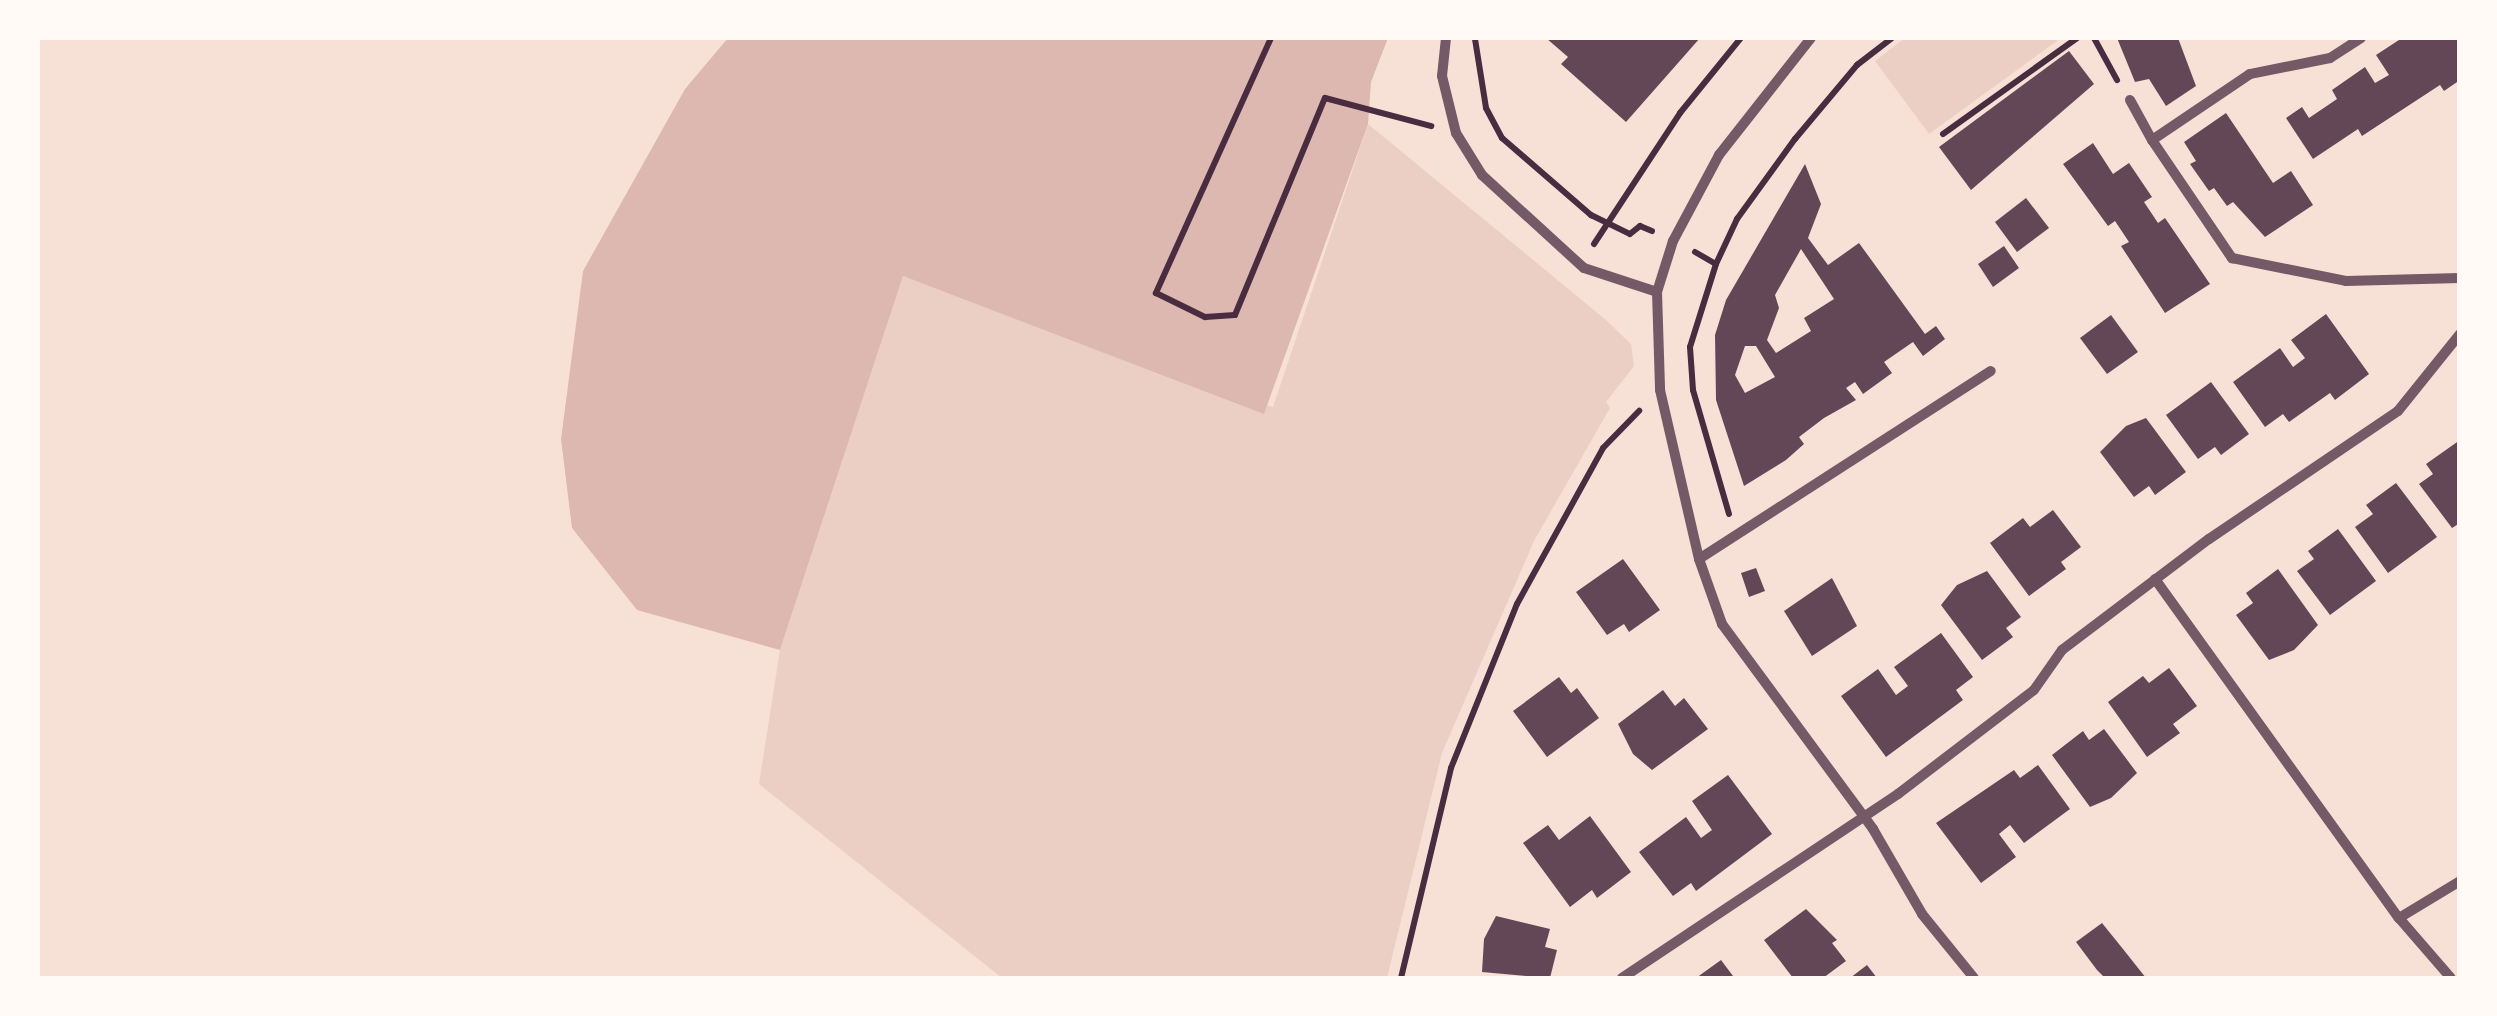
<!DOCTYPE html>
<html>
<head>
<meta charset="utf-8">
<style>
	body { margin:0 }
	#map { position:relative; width:2497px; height:1016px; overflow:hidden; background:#f7e1d7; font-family:Quicksand,sans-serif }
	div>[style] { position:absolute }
	.green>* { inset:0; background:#ebcfc5 }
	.water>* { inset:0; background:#dcb8b0 }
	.building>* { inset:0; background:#644757 }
	.path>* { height:6px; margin:-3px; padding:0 3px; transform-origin:3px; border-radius:3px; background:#4a2c40 }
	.minor>* { height:10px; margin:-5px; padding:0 5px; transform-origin:5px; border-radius:5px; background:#755966 }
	span { translate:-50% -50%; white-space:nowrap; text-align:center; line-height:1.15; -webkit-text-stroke:9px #fffaf5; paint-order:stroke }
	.frame { position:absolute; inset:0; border:40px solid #fffaf5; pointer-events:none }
</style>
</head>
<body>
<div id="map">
	<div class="green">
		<i style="clip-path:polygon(1905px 38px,2061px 38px,1929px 134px,1875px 61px)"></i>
		<i style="clip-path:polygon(1368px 124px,1606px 320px,1631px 344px,1634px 366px,1606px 402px,1610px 408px,1534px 541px,1442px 753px,1387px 978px,1002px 978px,759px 784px,780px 650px,903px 276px,1273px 407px)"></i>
	</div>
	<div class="water">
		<i style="clip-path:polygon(728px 38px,1388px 38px,1371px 82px,1368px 124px,1264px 414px,903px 276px,780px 650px,637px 610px,572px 528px,561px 439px,583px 271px,685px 89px)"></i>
	</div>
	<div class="building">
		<i style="clip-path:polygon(1546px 38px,1700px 38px,1626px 122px,1561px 64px,1568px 57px)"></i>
		<i style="clip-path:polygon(2117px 38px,2178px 38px,2196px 86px,2166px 106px,2149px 79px,2135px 82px)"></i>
		<i style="clip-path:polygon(2402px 38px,2460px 38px,2460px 80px,2444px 91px,2440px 85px,2362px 136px,2358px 129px,2313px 159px,2286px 118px,2302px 107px,2309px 118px,2337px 99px,2332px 90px,2365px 67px,2375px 83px,2389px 75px,2376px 55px)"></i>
		<i style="clip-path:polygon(2069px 51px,2094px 84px,1971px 190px,1939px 147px)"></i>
		<i style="clip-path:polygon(2226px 113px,2273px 183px,2291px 171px,2313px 205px,2265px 237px,2233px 202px,2227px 206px,2214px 188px,2209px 191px,2190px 164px,2196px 161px,2184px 142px)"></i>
		<i style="clip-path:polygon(2093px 143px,2113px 174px,2129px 163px,2152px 197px,2144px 202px,2158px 223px,2165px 218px,2210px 284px,2165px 313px,2121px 246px,2129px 242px,2115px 221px,2108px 226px,2063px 164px)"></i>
		<i style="clip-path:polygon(evenodd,1805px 164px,1821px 204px,1808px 238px,1828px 265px,1859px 243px,1925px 334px,1936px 326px,1945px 339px,1923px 356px,1913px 342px,1884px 362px,1892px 373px,1863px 394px,1855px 382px,1846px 388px,1856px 400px,1824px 418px,1799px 437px,1804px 444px,1786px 460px,1744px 486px,1716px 400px,1715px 335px,1726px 300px,1805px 164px,1801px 249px,1834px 299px,1804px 318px,1811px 331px,1776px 353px,1767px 340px,1779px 308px,1775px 295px,1801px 249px,1805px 164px,1745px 346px,1756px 346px,1775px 377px,1745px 393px,1735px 375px,1745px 346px)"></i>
		<i style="clip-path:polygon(2026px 198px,2049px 228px,2017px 252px,1995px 222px)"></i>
		<i style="clip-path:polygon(2004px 246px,2019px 268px,1993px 287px,1978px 264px)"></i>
		<i style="clip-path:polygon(2326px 314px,2369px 374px,2335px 400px,2330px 393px,2289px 422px,2283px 414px,2265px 427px,2233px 382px,2280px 348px,2293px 367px,2305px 358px,2291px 340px)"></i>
		<i style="clip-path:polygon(2111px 315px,2138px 352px,2107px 374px,2080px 338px)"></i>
		<i style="clip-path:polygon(2211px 382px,2249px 434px,2221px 455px,2215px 447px,2198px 459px,2166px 415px)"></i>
		<i style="clip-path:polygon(2146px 418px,2186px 472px,2155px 495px,2149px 486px,2134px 497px,2100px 452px,2126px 426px)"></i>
		<i style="clip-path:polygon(2460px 440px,2460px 523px,2452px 528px,2419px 484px,2433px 474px,2426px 464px)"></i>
		<i style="clip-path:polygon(2396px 483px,2437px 537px,2388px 573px,2355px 527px,2373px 514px,2366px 505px)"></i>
		<i style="clip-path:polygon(2053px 510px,2081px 547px,2061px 562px,2066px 569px,2029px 596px,1990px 543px,2023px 518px,2030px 527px)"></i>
		<i style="clip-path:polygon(2338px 529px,2376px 581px,2330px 615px,2297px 571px,2314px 559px,2308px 551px)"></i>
		<i style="clip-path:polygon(1623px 559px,1660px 610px,1629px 632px,1624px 624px,1607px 635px,1576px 592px)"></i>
		<i style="clip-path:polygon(1756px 568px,1765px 591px,1749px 597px,1741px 573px)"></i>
		<i style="clip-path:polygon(2278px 569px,2318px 625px,2294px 650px,2269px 660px,2236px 615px,2253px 603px,2246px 593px)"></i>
		<i style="clip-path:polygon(1987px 571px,2021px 617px,2006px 628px,2013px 637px,1982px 660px,1941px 605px,1957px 585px)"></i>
		<i style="clip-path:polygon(1832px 578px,1857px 626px,1812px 656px,1784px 611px)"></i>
		<i style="clip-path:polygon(1941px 633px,1973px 677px,1956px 690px,1963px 700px,1886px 757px,1841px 696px,1878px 669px,1896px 695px,1908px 686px,1894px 667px)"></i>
		<i style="clip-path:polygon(2169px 668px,2197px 706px,2173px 724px,2180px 733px,2147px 757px,2108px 702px,2143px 676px,2149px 683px)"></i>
		<i style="clip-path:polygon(1559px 677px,1571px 693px,1577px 688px,1599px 718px,1547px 757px,1513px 711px)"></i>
		<i style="clip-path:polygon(1663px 690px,1675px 706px,1684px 698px,1708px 729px,1652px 770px,1633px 754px,1618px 724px)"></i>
		<i style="clip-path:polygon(2104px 729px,2137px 773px,2111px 798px,2090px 807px,2052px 755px,2083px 731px,2089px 740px)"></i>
		<i style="clip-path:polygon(2038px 765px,2070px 809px,2024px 843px,2010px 825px,1999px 834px,2016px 857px,1981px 883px,1936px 823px,2014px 770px,2020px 778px)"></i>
		<i style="clip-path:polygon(1728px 775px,1772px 834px,1696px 891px,1691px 883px,1673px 896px,1639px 852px,1686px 817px,1701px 838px,1712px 830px,1692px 801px)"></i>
		<i style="clip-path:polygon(1590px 816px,1631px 872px,1597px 898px,1592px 890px,1570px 907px,1523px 843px,1548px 825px,1559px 840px)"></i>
		<i style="clip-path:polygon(1806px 909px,1837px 940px,1832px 943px,1846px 961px,1823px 978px,1793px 978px,1764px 940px)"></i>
		<i style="clip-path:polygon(1496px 916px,1550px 929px,1545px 947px,1557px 950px,1550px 978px,1482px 972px,1484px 939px)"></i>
		<i style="clip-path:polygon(2102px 923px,2123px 949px,2146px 978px,2105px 978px,2097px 970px,2076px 942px)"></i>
		<i style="clip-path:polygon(1721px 960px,1733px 976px,1696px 978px)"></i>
		<i style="clip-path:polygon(1867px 965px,1877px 978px,1850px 978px)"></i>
	</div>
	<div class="path">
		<i style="left:1271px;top:38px;width:280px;rotate:114.3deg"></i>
		<i style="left:1156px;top:293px;width:55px;rotate:26.1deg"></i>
		<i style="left:1205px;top:317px;width:30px;rotate:-4deg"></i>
		<i style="left:1235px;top:315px;width:235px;rotate:-67.5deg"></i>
		<i style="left:1325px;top:98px;width:110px;rotate:14.8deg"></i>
		<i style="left:2094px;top:38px;width:48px;rotate:61.3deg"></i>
		<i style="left:1475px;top:39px;width:70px;rotate:80.9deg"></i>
		<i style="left:1486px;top:108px;width:34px;rotate:62deg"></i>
		<i style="left:1502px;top:138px;width:118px;rotate:40.9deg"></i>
		<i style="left:1591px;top:215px;width:43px;rotate:26deg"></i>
		<i style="left:1630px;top:234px;width:13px;rotate:-39deg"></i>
		<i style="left:1640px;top:226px;width:13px;rotate:23deg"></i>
		<i style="left:1943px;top:134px;width:165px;rotate:-35.6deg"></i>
		<i style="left:1594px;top:244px;width:157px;rotate:-56.7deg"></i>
		<i style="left:1680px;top:113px;width:97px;rotate:-50.9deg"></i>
		<i style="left:1695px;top:252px;width:24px;rotate:30deg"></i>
		<i style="left:1729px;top:514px;width:129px;rotate:-106.2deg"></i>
		<i style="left:1693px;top:390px;width:43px;rotate:-94deg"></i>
		<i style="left:1690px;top:347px;width:87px;rotate:-72.6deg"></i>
		<i style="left:1716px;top:264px;width:50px;rotate:-65deg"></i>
		<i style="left:1737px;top:219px;width:99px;rotate:-54.1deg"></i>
		<i style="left:1795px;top:139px;width:97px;rotate:-50deg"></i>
		<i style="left:1857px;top:65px;width:44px;rotate:-37.6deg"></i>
		<i style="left:1401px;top:978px;width:216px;rotate:-76.6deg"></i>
		<i style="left:1451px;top:768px;width:177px;rotate:-68.1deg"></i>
		<i style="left:1517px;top:604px;width:178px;rotate:-61.1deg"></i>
		<i style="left:1603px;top:448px;width:52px;rotate:-45.8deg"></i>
	</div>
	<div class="minor">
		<i style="left:1446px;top:38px;width:38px;rotate:96deg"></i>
		<i style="left:1442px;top:76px;width:59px;rotate:76.2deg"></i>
		<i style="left:1456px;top:133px;width:49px;rotate:58.2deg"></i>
		<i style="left:1482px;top:175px;width:138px;rotate:42.4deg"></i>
		<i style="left:1584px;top:268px;width:77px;rotate:18.2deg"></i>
		<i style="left:1811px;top:38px;width:149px;rotate:128.2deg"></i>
		<i style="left:1719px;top:155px;width:98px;rotate:118.1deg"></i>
		<i style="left:1673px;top:241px;width:53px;rotate:107.4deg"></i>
		<i style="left:1657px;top:292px;width:98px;rotate:88.2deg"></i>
		<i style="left:1660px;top:390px;width:173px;rotate:77deg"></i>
		<i style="left:1699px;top:559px;width:69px;rotate:70.5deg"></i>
		<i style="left:1722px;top:624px;width:255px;rotate:53.6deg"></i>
		<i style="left:1873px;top:829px;width:98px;rotate:60deg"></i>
		<i style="left:1922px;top:914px;width:82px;rotate:50.9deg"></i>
		<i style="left:2361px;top:38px;width:37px;rotate:147deg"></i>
		<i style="left:2330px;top:58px;width:82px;rotate:168.7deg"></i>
		<i style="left:2250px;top:74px;width:118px;rotate:146deg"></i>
		<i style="left:2152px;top:140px;width:143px;rotate:55.9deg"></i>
		<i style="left:2232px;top:258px;width:116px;rotate:11.4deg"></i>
		<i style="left:2346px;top:281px;width:114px;rotate:-1.5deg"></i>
		<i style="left:2130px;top:100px;width:46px;rotate:61.2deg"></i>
		<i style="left:1699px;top:559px;width:347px;rotate:-32.8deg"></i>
		<i style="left:2155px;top:579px;width:418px;rotate:54.3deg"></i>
		<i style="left:2399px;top:918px;width:79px;rotate:49.1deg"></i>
		<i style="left:2399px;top:918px;width:71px;rotate:-31.2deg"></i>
		<i style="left:1622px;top:978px;width:332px;rotate:-33.7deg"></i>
		<i style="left:1898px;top:794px;width:171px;rotate:-37.4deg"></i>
		<i style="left:2034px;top:690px;width:49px;rotate:-55deg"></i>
		<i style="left:2062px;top:650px;width:184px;rotate:-37.1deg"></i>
		<i style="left:2209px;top:539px;width:228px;rotate:-34.1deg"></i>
		<i style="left:2398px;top:411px;width:99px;rotate:-51.2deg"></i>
	</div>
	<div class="frame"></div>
</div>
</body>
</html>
